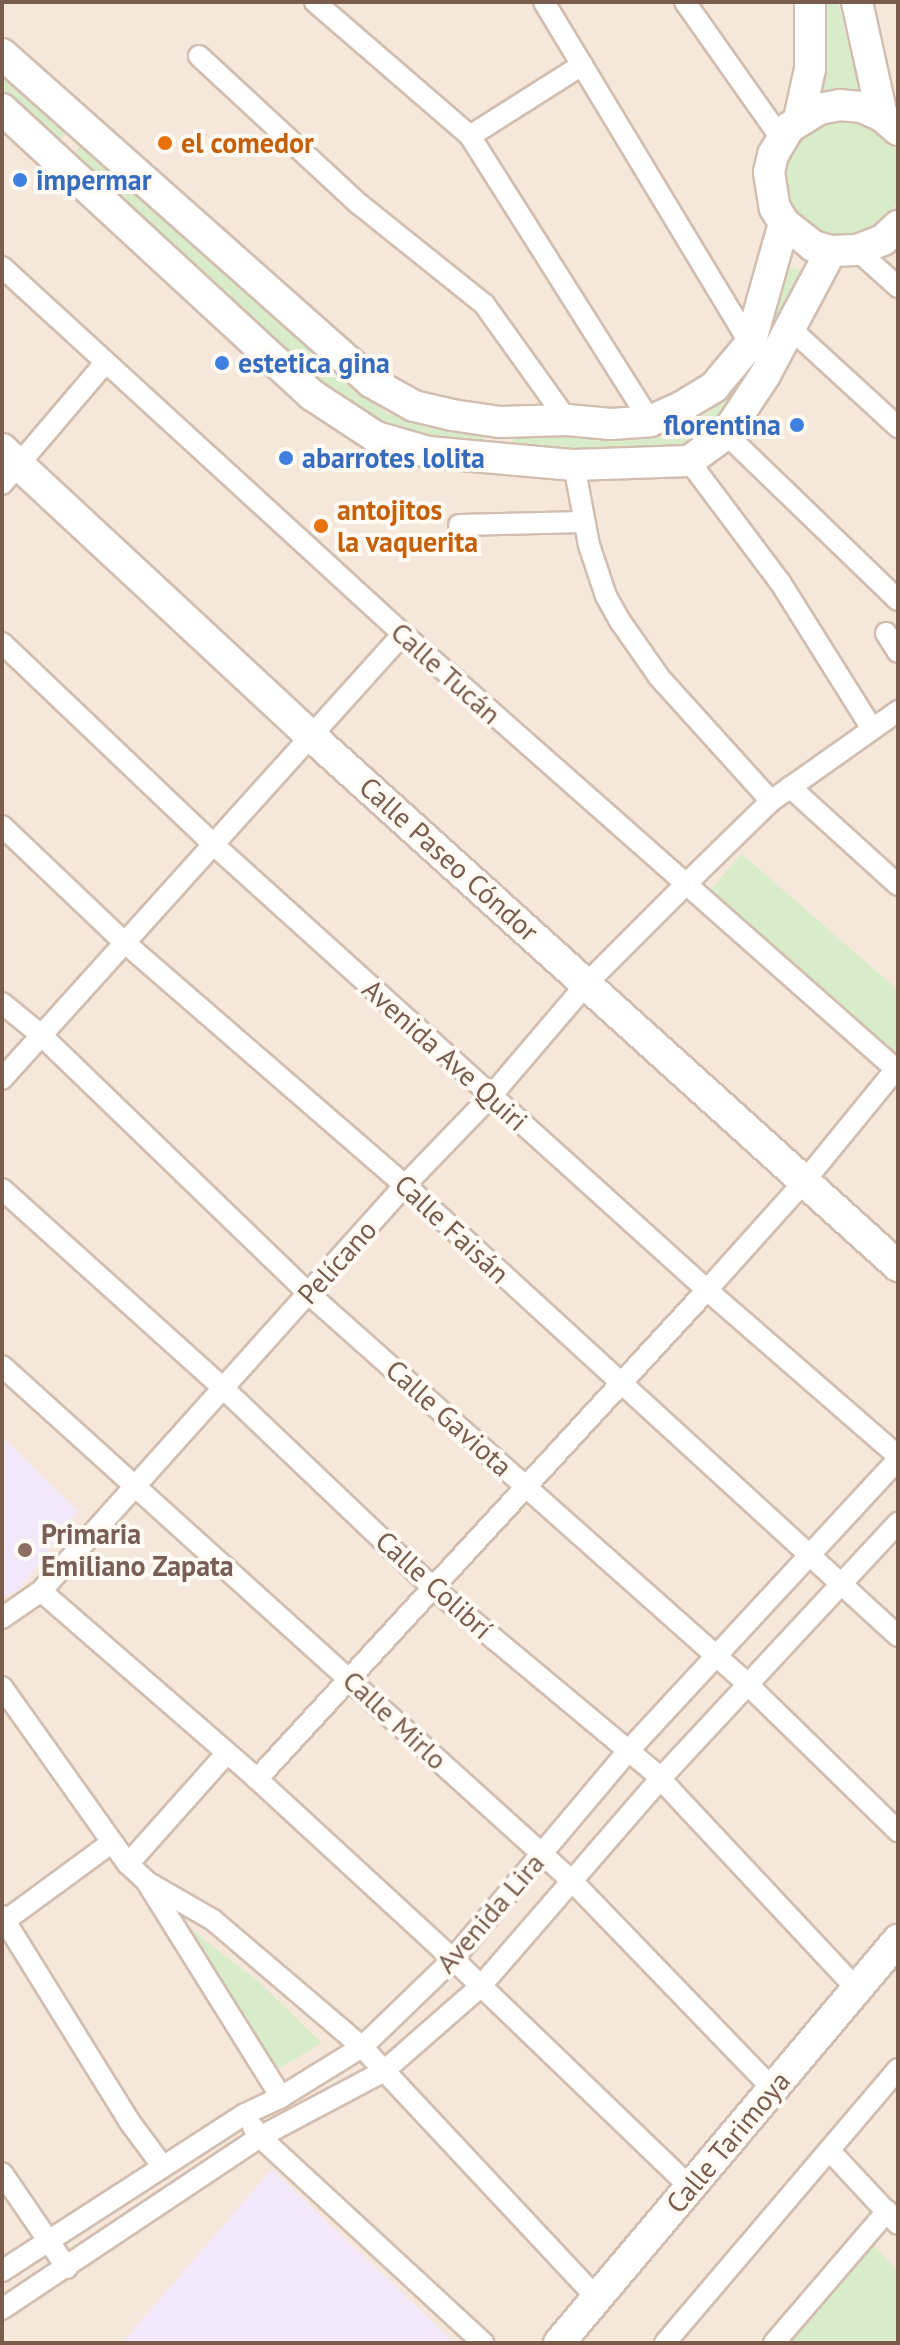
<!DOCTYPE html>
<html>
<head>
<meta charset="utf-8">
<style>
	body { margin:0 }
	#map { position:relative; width:900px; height:2345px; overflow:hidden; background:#fdf6ec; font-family:"PT Sans",sans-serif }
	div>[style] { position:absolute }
	.residential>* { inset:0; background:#f5e8da }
	.education>* { inset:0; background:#f3e8fa }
	.green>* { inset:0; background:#d8ecc9 }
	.roads { filter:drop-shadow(2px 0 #d1beb0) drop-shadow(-2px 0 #d1beb0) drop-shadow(0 2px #d1beb0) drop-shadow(0 -2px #d1beb0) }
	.street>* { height:20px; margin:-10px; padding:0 10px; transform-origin:10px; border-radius:10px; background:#fff }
	.secondary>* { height:30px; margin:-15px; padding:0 15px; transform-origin:15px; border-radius:15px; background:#fff }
	.dots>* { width:22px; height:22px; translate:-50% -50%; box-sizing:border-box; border:4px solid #fffaf3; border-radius:50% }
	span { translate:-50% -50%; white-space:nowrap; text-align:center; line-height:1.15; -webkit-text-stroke:8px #fffaf3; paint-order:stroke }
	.food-label { font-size:28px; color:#c56008; font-weight:700 }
	.left { translate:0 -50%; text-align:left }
	.shop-label { font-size:28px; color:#366cbe; font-weight:700 }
	.right { translate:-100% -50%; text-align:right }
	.street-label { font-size:28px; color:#7a5c4d }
	.education-label { font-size:28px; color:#785e54; font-weight:700 }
	.frame { position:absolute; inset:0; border:4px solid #7a5c4d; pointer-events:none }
</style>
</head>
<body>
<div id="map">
	<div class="residential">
		<i style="clip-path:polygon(2px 2px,898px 2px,898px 2343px,2px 2343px)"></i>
	</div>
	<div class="education">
		<i style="clip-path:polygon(2px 1436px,78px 1511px,19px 1590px,2px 1598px)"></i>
		<i style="clip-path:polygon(272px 2169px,455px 2343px,122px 2343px)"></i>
	</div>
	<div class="green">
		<i style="clip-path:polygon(814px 2px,838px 2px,863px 104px,809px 108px)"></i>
		<i style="clip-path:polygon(2px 78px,66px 134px,56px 142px,2px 98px)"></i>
		<i style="clip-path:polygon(856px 117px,889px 137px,898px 151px,898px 202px,883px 224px,866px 234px,847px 238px,826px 236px,808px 227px,793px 212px,784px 194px,782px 173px,787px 153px,799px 135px,815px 123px)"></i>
		<i style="clip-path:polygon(83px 143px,262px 308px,388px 414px,482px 428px,485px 454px,377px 431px,65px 164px)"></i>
		<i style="clip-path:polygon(796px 268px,808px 279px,761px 379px,698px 451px,514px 459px,513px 430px,617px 433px,680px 428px,714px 409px,753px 348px,786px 269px)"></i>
		<i style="clip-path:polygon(742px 854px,898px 990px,898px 1058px,711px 889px)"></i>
		<i style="clip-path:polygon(174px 1916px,259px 1982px,322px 2043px,275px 2071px)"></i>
		<i style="clip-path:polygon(873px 2245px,898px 2271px,898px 2343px,787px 2343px)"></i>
	</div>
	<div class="roads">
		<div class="street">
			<i style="left:315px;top:2px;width:205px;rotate:40.8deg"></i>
			<i style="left:470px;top:136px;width:337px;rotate:57.7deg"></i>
			<i style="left:544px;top:2px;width:399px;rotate:58.9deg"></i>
			<i style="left:685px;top:2px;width:166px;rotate:54.8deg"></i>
			<i style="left:199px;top:56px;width:218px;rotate:42.8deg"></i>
			<i style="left:359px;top:204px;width:160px;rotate:38.7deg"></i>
			<i style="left:484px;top:304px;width:143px;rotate:54.4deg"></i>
			<i style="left:470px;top:136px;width:133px;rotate:-32.4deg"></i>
			<i style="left:857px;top:250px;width:55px;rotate:42.1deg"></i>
			<i style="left:2px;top:267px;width:544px;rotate:42.47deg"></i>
			<i style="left:403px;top:634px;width:660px;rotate:41.44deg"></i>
			<i style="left:790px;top:328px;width:147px;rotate:42.5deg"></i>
			<i style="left:726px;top:434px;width:239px;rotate:44deg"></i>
			<i style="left:689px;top:461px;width:151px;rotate:53.1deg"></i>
			<i style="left:780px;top:582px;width:171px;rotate:57.9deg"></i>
			<i style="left:574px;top:465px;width:81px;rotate:79.4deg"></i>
			<i style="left:589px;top:545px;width:54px;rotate:71.6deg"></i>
			<i style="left:606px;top:596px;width:29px;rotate:61deg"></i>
			<i style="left:620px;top:621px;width:68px;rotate:55.1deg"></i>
			<i style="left:659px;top:677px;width:167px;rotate:47.9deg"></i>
			<i style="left:2px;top:484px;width:159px;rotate:-49.6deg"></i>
			<i style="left:459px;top:525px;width:125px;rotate:-1.4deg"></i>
			<i style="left:886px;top:633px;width:22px;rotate:58deg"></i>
			<i style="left:2px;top:643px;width:293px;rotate:43.6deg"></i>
			<i style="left:214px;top:845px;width:664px;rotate:42.07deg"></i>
			<i style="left:707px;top:1290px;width:253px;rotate:41deg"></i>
			<i style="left:790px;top:787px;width:146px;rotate:42.2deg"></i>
			<i style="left:2px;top:826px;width:168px;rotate:43.6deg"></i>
			<i style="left:124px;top:942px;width:371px;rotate:40.9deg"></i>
			<i style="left:405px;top:1185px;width:668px;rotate:42.45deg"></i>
			<i style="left:2px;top:1003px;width:50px;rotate:39.4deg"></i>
			<i style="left:41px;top:1035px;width:373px;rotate:44deg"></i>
			<i style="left:309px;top:1294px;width:577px;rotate:41.63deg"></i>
			<i style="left:740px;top:1677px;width:221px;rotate:44.3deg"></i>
			<i style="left:2px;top:1079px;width:599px;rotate:-47.98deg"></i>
			<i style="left:2px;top:1189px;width:297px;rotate:42deg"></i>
			<i style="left:223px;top:1388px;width:289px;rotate:43.6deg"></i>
			<i style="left:432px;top:1587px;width:286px;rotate:39.8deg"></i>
			<i style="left:652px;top:1770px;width:300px;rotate:46.9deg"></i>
			<i style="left:2px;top:1366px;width:768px;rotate:42.1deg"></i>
			<i style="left:572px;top:1881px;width:289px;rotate:46deg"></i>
			<i style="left:41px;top:1591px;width:286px;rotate:41deg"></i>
			<i style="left:257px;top:1779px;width:266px;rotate:42.6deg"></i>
			<i style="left:453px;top:1959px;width:329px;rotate:43.9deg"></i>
			<i style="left:2px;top:1618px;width:47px;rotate:-34.7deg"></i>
			<i style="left:41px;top:1591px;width:545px;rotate:-48.12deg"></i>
			<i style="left:405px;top:1185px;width:124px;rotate:-46deg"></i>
			<i style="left:491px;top:1096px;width:150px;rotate:-49.6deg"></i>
			<i style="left:588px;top:982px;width:137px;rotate:-45deg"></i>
			<i style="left:685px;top:885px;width:120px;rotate:-44.3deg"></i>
			<i style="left:771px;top:801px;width:156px;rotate:-35.3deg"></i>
			<i style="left:2px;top:1687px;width:217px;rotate:54.6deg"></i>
			<i style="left:128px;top:1864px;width:26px;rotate:43deg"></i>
			<i style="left:147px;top:1882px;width:76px;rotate:29.9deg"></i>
			<i style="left:213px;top:1920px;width:196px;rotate:40.4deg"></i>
			<i style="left:362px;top:2047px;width:344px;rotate:46.9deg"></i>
			<i style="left:257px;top:1779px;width:665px;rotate:-47.38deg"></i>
			<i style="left:707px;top:1290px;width:144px;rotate:-48.1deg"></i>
			<i style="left:803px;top:1183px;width:147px;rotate:-50.8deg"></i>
			<i style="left:128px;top:1864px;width:149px;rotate:-48.3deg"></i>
			<i style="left:148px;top:1884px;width:251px;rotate:58deg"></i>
			<i style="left:2px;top:1916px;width:241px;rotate:58.2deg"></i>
			<i style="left:129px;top:2121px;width:57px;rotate:53.5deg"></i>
			<i style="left:2px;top:1923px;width:135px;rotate:-36.3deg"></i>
			<i style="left:253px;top:2127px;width:12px;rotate:55deg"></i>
			<i style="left:260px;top:2137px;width:304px;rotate:42.7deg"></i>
			<i style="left:829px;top:2150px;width:101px;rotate:47deg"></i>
			<i style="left:2px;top:2173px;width:115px;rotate:55.6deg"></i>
			<i style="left:2px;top:2271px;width:289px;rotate:-32.9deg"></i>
			<i style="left:245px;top:2114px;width:40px;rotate:-25deg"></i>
			<i style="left:281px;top:2097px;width:95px;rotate:-31.7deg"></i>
			<i style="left:362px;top:2047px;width:127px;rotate:-44deg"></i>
			<i style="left:453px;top:1959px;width:273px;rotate:-49.9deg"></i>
			<i style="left:629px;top:1750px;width:396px;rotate:-47.2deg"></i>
			<i style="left:2px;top:2309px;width:310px;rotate:-33.7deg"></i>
			<i style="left:260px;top:2137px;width:140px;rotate:-28deg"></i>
			<i style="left:384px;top:2071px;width:128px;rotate:-41.2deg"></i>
			<i style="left:480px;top:1987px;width:275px;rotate:-49.1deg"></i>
			<i style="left:660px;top:1779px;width:350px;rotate:-47.1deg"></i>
			<i style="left:665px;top:2343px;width:360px;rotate:-49.6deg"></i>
			<i style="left:774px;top:2343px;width:174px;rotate:-49.4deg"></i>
		</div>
		<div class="secondary">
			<i style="left:857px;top:2px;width:117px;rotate:77.6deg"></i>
			<i style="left:2px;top:54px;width:494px;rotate:41.6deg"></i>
			<i style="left:371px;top:382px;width:49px;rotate:29.2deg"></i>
			<i style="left:414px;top:406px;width:39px;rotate:13deg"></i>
			<i style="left:452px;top:415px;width:49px;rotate:8.3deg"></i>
			<i style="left:500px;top:422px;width:67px;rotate:-1.7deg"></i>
			<i style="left:567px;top:420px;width:44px;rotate:5.2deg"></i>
			<i style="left:611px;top:424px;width:39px;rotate:-4deg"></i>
			<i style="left:650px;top:421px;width:34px;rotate:-24deg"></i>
			<i style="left:681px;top:407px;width:39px;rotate:-31deg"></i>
			<i style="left:714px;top:387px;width:56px;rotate:-50.1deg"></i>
			<i style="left:750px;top:344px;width:126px;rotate:-74.3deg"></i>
			<i style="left:2px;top:109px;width:422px;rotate:42.7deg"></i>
			<i style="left:312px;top:395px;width:77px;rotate:33.3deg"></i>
			<i style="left:376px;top:437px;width:54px;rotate:16.1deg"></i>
			<i style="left:428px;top:452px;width:147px;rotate:5.1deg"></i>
			<i style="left:574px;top:465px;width:115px;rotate:-2deg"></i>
			<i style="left:689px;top:461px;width:46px;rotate:-36.1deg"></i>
			<i style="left:726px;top:434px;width:71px;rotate:-56.5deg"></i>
			<i style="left:765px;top:375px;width:140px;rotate:-62deg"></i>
			<i style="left:799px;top:119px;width:51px;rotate:-77.6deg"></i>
			<i style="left:810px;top:69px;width:67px;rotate:-90deg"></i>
			<i style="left:898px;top:130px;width:21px;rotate:-139deg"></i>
			<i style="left:882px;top:116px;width:22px;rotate:-156deg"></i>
			<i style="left:862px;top:107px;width:22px;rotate:-175deg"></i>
			<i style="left:840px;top:105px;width:21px;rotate:169deg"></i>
			<i style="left:819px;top:109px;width:36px;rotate:148deg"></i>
			<i style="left:789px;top:128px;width:31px;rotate:121deg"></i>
			<i style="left:773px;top:155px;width:17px;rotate:103deg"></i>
			<i style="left:769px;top:172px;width:36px;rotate:81deg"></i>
			<i style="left:775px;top:208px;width:17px;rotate:59deg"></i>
			<i style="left:784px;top:223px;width:37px;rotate:38deg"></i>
			<i style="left:813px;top:246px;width:19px;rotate:16deg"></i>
			<i style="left:831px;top:251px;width:26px;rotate:-2deg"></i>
			<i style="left:857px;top:250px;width:28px;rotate:-21deg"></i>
			<i style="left:883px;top:240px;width:21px;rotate:-43deg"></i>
			<i style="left:2px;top:449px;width:419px;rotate:42.9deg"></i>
			<i style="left:309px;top:734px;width:794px;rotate:42.09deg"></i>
			<i style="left:559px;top:2343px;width:527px;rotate:-49.93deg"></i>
		</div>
	</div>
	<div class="dots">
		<i style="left:165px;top:143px;background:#e8710a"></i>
		<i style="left:20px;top:180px;background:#3f7fe0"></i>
		<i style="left:222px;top:363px;background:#3f7fe0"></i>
		<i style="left:797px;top:425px;background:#3f7fe0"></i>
		<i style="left:286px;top:458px;background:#3f7fe0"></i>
		<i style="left:321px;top:526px;background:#e8710a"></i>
		<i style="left:25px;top:1550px;background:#8d6e63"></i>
	</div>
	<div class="food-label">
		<span class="left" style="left:181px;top:143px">el comedor</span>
		<span class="left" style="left:337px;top:526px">antojitos<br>la vaquerita</span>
	</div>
	<div class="shop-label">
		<span class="left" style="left:36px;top:180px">impermar</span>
		<span class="left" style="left:238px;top:363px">estetica gina</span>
		<span class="right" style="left:781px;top:425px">florentina</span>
		<span class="left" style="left:302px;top:458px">abarrotes lolita</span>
	</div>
	<div class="street-label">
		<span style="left:446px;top:673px;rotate:42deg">Calle Tucán</span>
		<span style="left:449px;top:859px;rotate:42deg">Calle Paseo Cóndor</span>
		<span style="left:445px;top:1055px;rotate:42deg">Avenida Ave Quiri</span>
		<span style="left:452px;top:1229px;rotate:43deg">Calle Faisán</span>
		<span style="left:337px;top:1262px;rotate:-48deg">Pelícano</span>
		<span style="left:449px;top:1418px;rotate:42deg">Calle Gaviota</span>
		<span style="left:434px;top:1585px;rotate:42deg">Calle Colibrí</span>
		<span style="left:395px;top:1720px;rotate:43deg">Calle Mirlo</span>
		<span style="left:490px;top:1913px;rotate:-49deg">Avenida Lira</span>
		<span style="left:728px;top:2142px;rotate:-50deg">Calle Tarimoya</span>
	</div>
	<div class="education-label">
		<span class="left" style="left:41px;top:1550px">Primaria<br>Emiliano Zapata</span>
	</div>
	<div class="frame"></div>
</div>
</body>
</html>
